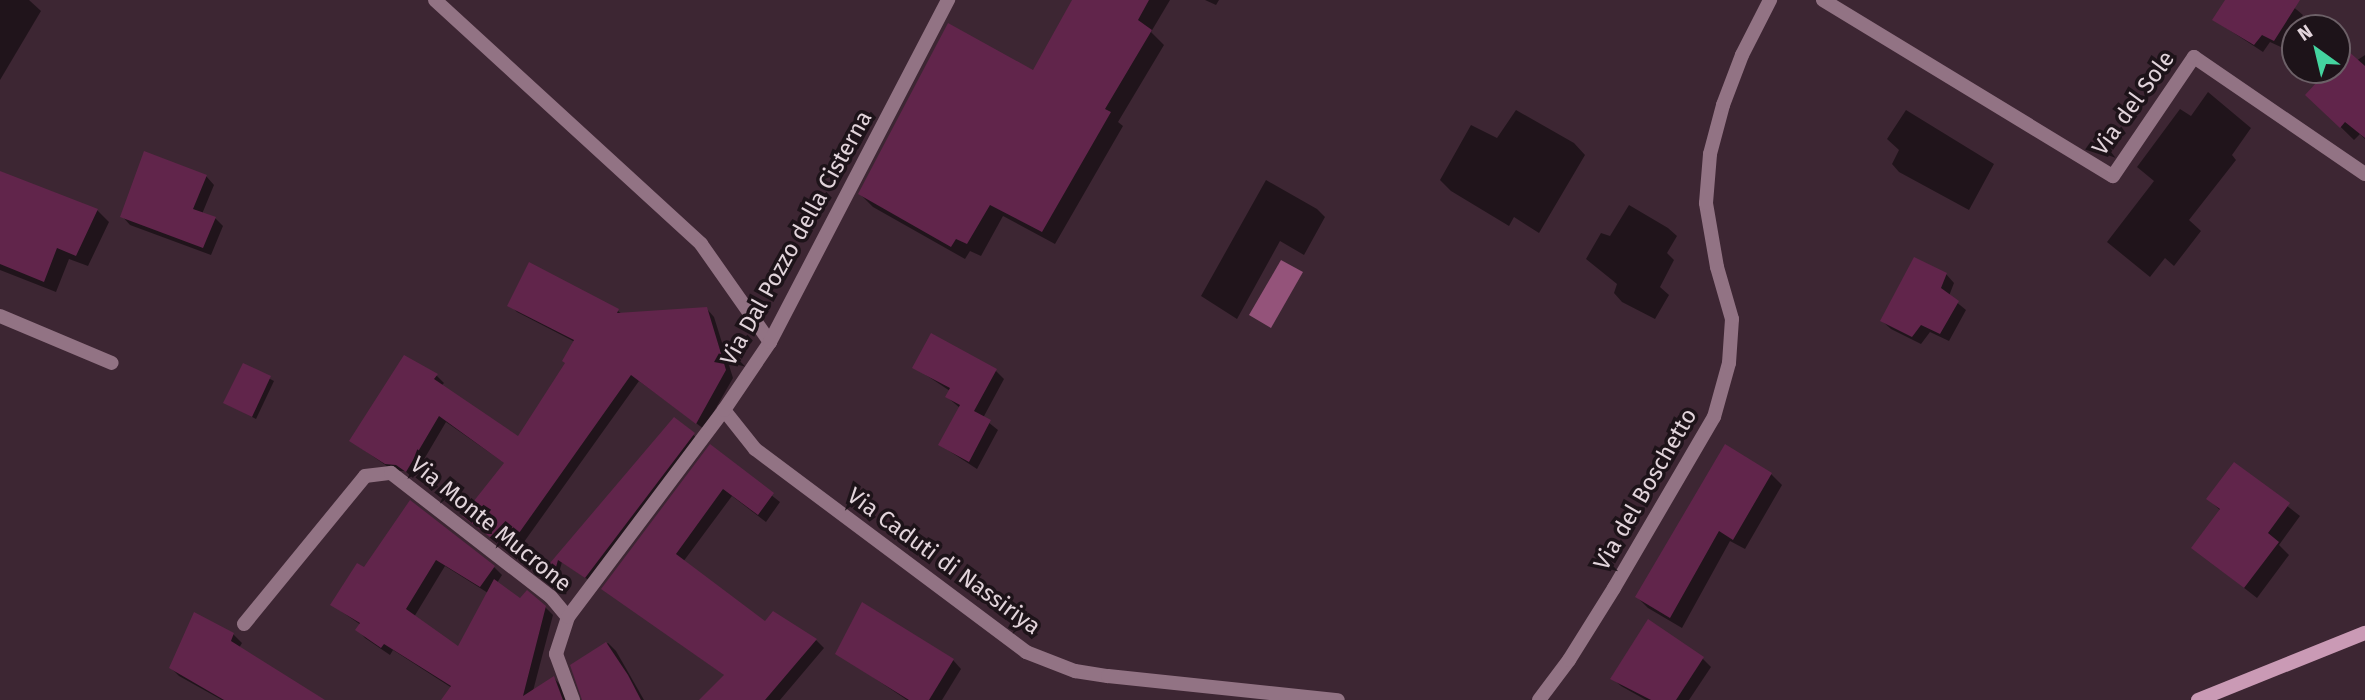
<!DOCTYPE html>
<html>
<head>
<meta charset="utf-8">
<style>
	body { margin:0 }
	#map { position:relative; width:2365px; height:700px; overflow:hidden; background:#3d2633; font-family:"Fira Sans",sans-serif }
	div>[style] { position:absolute }
	.water>* { inset:0; background:#94537a }
	.shadow>* { inset:0; background:#0007 }
	.building>* { inset:0; background:#61254b }
	.street>* { height:14px; margin:-7px; padding:0 7px; transform-origin:7px; border-radius:7px; background:#927384 }
	.secondary>* { height:14px; margin:-7px; padding:0 7px; transform-origin:7px; border-radius:7px; background:#ca9ab5 }
	span { translate:-50% -50%; white-space:nowrap; text-align:center; line-height:1.15; -webkit-text-stroke:7px #1d1319; paint-order:stroke }
	.street-label { font-size:23px; color:#e2d4db }
	.north { position:absolute; left:2281px; top:14px; width:70px; height:70px; box-sizing:border-box; background:#1d1319; border:2px solid #6c6067; border-radius:50%; rotate:326deg; font-size:19px; font-weight:700; line-height:28px; text-align:center; color:#e2d4db }
	.north::after { content:''; display:block; margin:auto; width:24px; height:32px; background:#44d49f; clip-path:polygon(50% 0,100% 100%,50% 72%,0 100%) }
</style>
</head>
<body>
<div id="map">
	<div class="water">
		<i style="clip-path:polygon(1281px 260px,1303px 272px,1271px 328px,1249px 315px)"></i>
	</div>
	<div class="shadow">
		<i style="clip-path:polygon(0 0,29px 0,41px 11px,0 80px)"></i>
		<i style="clip-path:polygon(1073px 0,1170px 0,1151px 32px,1164px 45px,1118px 122px,1123px 126px,1055px 244px,1003px 216px,981px 256px,970px 251px,965px 259px,873px 207px,860px 194px,1034px 72px)"></i>
		<i style="clip-path:polygon(1205px 0,1219px 0,1216px 5px)"></i>
		<i style="clip-path:polygon(2227px 0,2285px 0,2303px 15px,2283px 48px,2270px 42px,2263px 52px,2214px 20px)"></i>
		<i style="clip-path:polygon(2365px 55px,2365px 139px,2360px 134px,2354px 140px,2308px 95px,2331px 70px,2337px 70px,2337px 63px,2356px 61px)"></i>
		<i style="clip-path:polygon(2208px 92px,2251px 128px,2232px 155px,2236px 160px,2189px 220px,2201px 231px,2174px 266px,2165px 258px,2150px 277px,2107px 242px,2154px 181px,2137px 167px,2180px 109px,2191px 116px)"></i>
		<i style="clip-path:polygon(1516px 110px,1574px 143px,1585px 155px,1539px 233px,1514px 217px,1509px 226px,1451px 191px,1440px 180px,1471px 125px,1497px 138px)"></i>
		<i style="clip-path:polygon(1906px 110px,1994px 164px,1969px 210px,1899px 172px,1892px 164px,1899px 150px,1887px 139px)"></i>
		<i style="clip-path:polygon(0 173px,97px 210px,109px 222px,88px 266px,69px 259px,56px 292px,0 270px)"></i>
		<i style="clip-path:polygon(206px 176px,214px 185px,202px 214px,215px 218px,223px 226px,211px 255px,130px 225px,122px 216px)"></i>
		<i style="clip-path:polygon(1266px 180px,1317px 209px,1325px 217px,1304px 255px,1280px 241px,1237px 319px,1201px 296px)"></i>
		<i style="clip-path:polygon(1629px 205px,1668px 228px,1677px 236px,1667px 253px,1674px 260px,1660px 287px,1669px 295px,1655px 319px,1622px 302px,1614px 293px,1617px 284px,1586px 259px,1601px 233px,1610px 236px)"></i>
		<i style="clip-path:polygon(1946px 274px,1954px 283px,1949px 296px,1966px 310px,1949px 341px,1930px 332px,1921px 344px,1891px 329px,1882px 321px)"></i>
		<i style="clip-path:polygon(510px 305px,618px 311px,622px 314px,707px 309px,714px 317px,733px 378px,704px 429px,639px 381px,514px 556px,471px 522px,506px 464px,446px 422px,413px 478px,405px 471px,394px 471px,351px 441px,405px 357px,437px 376px,444px 383px,441px 386px,519px 438px,567px 363px,575px 342px,517px 312px)"></i>
		<i style="clip-path:polygon(243px 365px,274px 381px,256px 419px,225px 403px)"></i>
		<i style="clip-path:polygon(914px 367px,995px 370px,1004px 379px,983px 418px,998px 430px,977px 469px,940px 445px,960px 408px,947px 397px,950px 391px)"></i>
		<i style="clip-path:polygon(674px 419px,697px 438px,590px 581px,562px 562px,555px 587px,542px 576px)"></i>
		<i style="clip-path:polygon(710px 447px,780px 502px,766px 522px,732px 496px,683px 562px,766px 624px,816px 640px,824px 648px,780px 700px,702px 700px,726px 676px,603px 589px)"></i>
		<i style="clip-path:polygon(2234px 464px,2300px 516px,2279px 545px,2289px 555px,2257px 598px,2193px 548px,2221px 511px,2208px 499px)"></i>
		<i style="clip-path:polygon(1771px 474px,1782px 485px,1745px 549px,1730px 541px,1682px 628px,1648px 608px,1637px 597px)"></i>
		<i style="clip-path:polygon(evenodd,410px 503px,494px 567px,502px 575px,497px 583px,520px 601px,545px 607px,553px 615px,533px 691px,554px 678px,561px 686px,567px 700px,444px 700px,452px 688px,393px 650px,390px 655px,365px 638px,358px 630px,361px 625px,332px 605px,364px 570px,410px 503px,445px 566px,488px 593px,459px 648px,414px 617px,445px 566px)"></i>
		<i style="clip-path:polygon(233px 634px,242px 643px,239px 648px,318px 700px,222px 700px,179px 676px,171px 668px)"></i>
		<i style="clip-path:polygon(608px 643px,616px 651px,644px 700px,588px 700px,573px 666px)"></i>
		<i style="clip-path:polygon(837px 653px,953px 660px,961px 669px,942px 700px,907px 700px)"></i>
		<i style="clip-path:polygon(1702px 658px,1711px 667px,1689px 700px,1646px 700px,1621px 686px,1612px 678px)"></i>
	</div>
	<div class="building">
		<i style="clip-path:polygon(1072px 0,1149px 0,1138px 20px,1152px 30px,1105px 109px,1111px 112px,1042px 232px,990px 205px,967px 244px,956px 239px,951px 247px,858px 194px,948px 23px,1033px 70px)"></i>
		<i style="clip-path:polygon(2225px 0,2300px 0,2274px 41px,2262px 35px,2254px 45px,2212px 20px)"></i>
		<i style="clip-path:polygon(2347px 50px,2365px 66px,2365px 138px,2345px 122px,2340px 128px,2305px 95px,2328px 70px,2337px 70px,2337px 61px)"></i>
		<i style="clip-path:polygon(144px 151px,207px 175px,193px 209px,216px 217px,203px 248px,120px 217px)"></i>
		<i style="clip-path:polygon(0 171px,98px 209px,76px 256px,57px 248px,44px 282px,0 264px)"></i>
		<i style="clip-path:polygon(1914px 257px,1947px 273px,1941px 288px,1959px 301px,1940px 334px,1921px 325px,1912px 337px,1880px 321px)"></i>
		<i style="clip-path:polygon(529px 262px,619px 309px,617px 313px,707px 307px,726px 370px,696px 424px,631px 375px,507px 550px,462px 516px,504px 463px,439px 416px,406px 472px,396px 465px,385px 464px,349px 441px,404px 355px,438px 374px,434px 379px,518px 436px,565px 363px,562px 361px,574px 340px,507px 306px)"></i>
		<i style="clip-path:polygon(931px 333px,997px 369px,974px 411px,991px 420px,969px 462px,938px 445px,960px 405px,945px 397px,950px 388px,912px 368px)"></i>
		<i style="clip-path:polygon(243px 363px,271px 376px,252px 417px,223px 403px)"></i>
		<i style="clip-path:polygon(674px 417px,695px 433px,585px 578px,558px 560px,551px 585px,539px 576px)"></i>
		<i style="clip-path:polygon(710px 444px,774px 493px,758px 515px,723px 489px,676px 554px,765px 621px,773px 611px,817px 639px,765px 700px,699px 700px,724px 675px,601px 589px)"></i>
		<i style="clip-path:polygon(1725px 444px,1772px 473px,1733px 540px,1719px 531px,1670px 618px,1635px 597px)"></i>
		<i style="clip-path:polygon(2234px 462px,2290px 503px,2268px 533px,2279px 542px,2244px 588px,2191px 548px,2220px 509px,2206px 499px)"></i>
		<i style="clip-path:polygon(410px 500px,495px 566px,480px 587px,436px 560px,406px 609px,458px 646px,494px 579px,520px 598px,527px 590px,546px 606px,523px 696px,554px 676px,563px 700px,441px 700px,451px 686px,384px 644px,381px 648px,355px 630px,360px 623px,330px 605px,357px 563px,364px 567px)"></i>
		<i style="clip-path:polygon(862px 602px,954px 659px,929px 700px,909px 700px,835px 654px)"></i>
		<i style="clip-path:polygon(194px 612px,234px 633px,231px 641px,325px 700px,224px 700px,169px 668px)"></i>
		<i style="clip-path:polygon(1648px 619px,1704px 657px,1676px 700px,1651px 700px,1610px 679px)"></i>
		<i style="clip-path:polygon(606px 642px,628px 675px,641px 700px,582px 700px,570px 665px)"></i>
	</div>
	<div class="street">
		<i style="left:435px;top:0;width:361px;rotate:42.5deg"></i>
		<i style="left:701px;top:244px;width:120px;rotate:54.9deg"></i>
		<i style="left:1823px;top:0;width:339px;rotate:31.3deg"></i>
		<i style="left:2113px;top:176px;width:144px;rotate:-55.8deg"></i>
		<i style="left:2194px;top:57px;width:207px;rotate:34.4deg"></i>
		<i style="left:0;top:316px;width:121px;rotate:22.8deg"></i>
		<i style="left:724px;top:410px;width:50px;rotate:51.5deg"></i>
		<i style="left:755px;top:449px;width:339px;rotate:36.8deg"></i>
		<i style="left:1026px;top:652px;width:53px;rotate:21.2deg"></i>
		<i style="left:1075px;top:671px;width:33px;rotate:9deg"></i>
		<i style="left:1108px;top:676px;width:231px;rotate:6deg"></i>
		<i style="left:244px;top:624px;width:191px;rotate:-50.7deg"></i>
		<i style="left:365px;top:476px;width:26px;rotate:-7deg"></i>
		<i style="left:391px;top:473px;width:202px;rotate:37.8deg"></i>
		<i style="left:551px;top:597px;width:26px;rotate:50deg"></i>
		<i style="left:573px;top:700px;width:49px;rotate:-110.3deg"></i>
		<i style="left:556px;top:654px;width:39px;rotate:-72deg"></i>
		<i style="left:568px;top:617px;width:259px;rotate:-53deg"></i>
		<i style="left:724px;top:410px;width:82px;rotate:-55.9deg"></i>
		<i style="left:770px;top:342px;width:386px;rotate:-62.5deg"></i>
		<i style="left:1539px;top:700px;width:50px;rotate:-53.1deg"></i>
		<i style="left:1569px;top:660px;width:85px;rotate:-58deg"></i>
		<i style="left:1614px;top:588px;width:198px;rotate:-59.7deg"></i>
		<i style="left:1714px;top:417px;width:56px;rotate:-74.5deg"></i>
		<i style="left:1729px;top:363px;width:44px;rotate:-86.1deg"></i>
		<i style="left:1732px;top:319px;width:54px;rotate:-106.1deg"></i>
		<i style="left:1717px;top:267px;width:65px;rotate:-99.8deg"></i>
		<i style="left:1706px;top:203px;width:49px;rotate:-85.3deg"></i>
		<i style="left:1710px;top:154px;width:51px;rotate:-75.1deg"></i>
		<i style="left:1723px;top:105px;width:53px;rotate:-69.2deg"></i>
		<i style="left:1742px;top:55px;width:62px;rotate:-63deg"></i>
	</div>
	<div class="secondary">
		<i style="left:2198px;top:700px;width:180px;rotate:-21.9deg"></i>
	</div>
	<div class="street-label">
		<span style="left:2133px;top:103px;rotate:-54deg">Via del Sole</span>
		<span style="left:796px;top:238px;rotate:-61deg">Via Dal Pozzo della Cisterna</span>
		<span style="left:1645px;top:489px;rotate:-60deg">Via del Boschetto</span>
		<span style="left:491px;top:524px;rotate:39deg">Via Monte Mucrone</span>
		<span style="left:944px;top:561px;rotate:36deg">Via Caduti di Nassiriya</span>
	</div>
	<div class="north">N</div>
</div>
</body>
</html>
